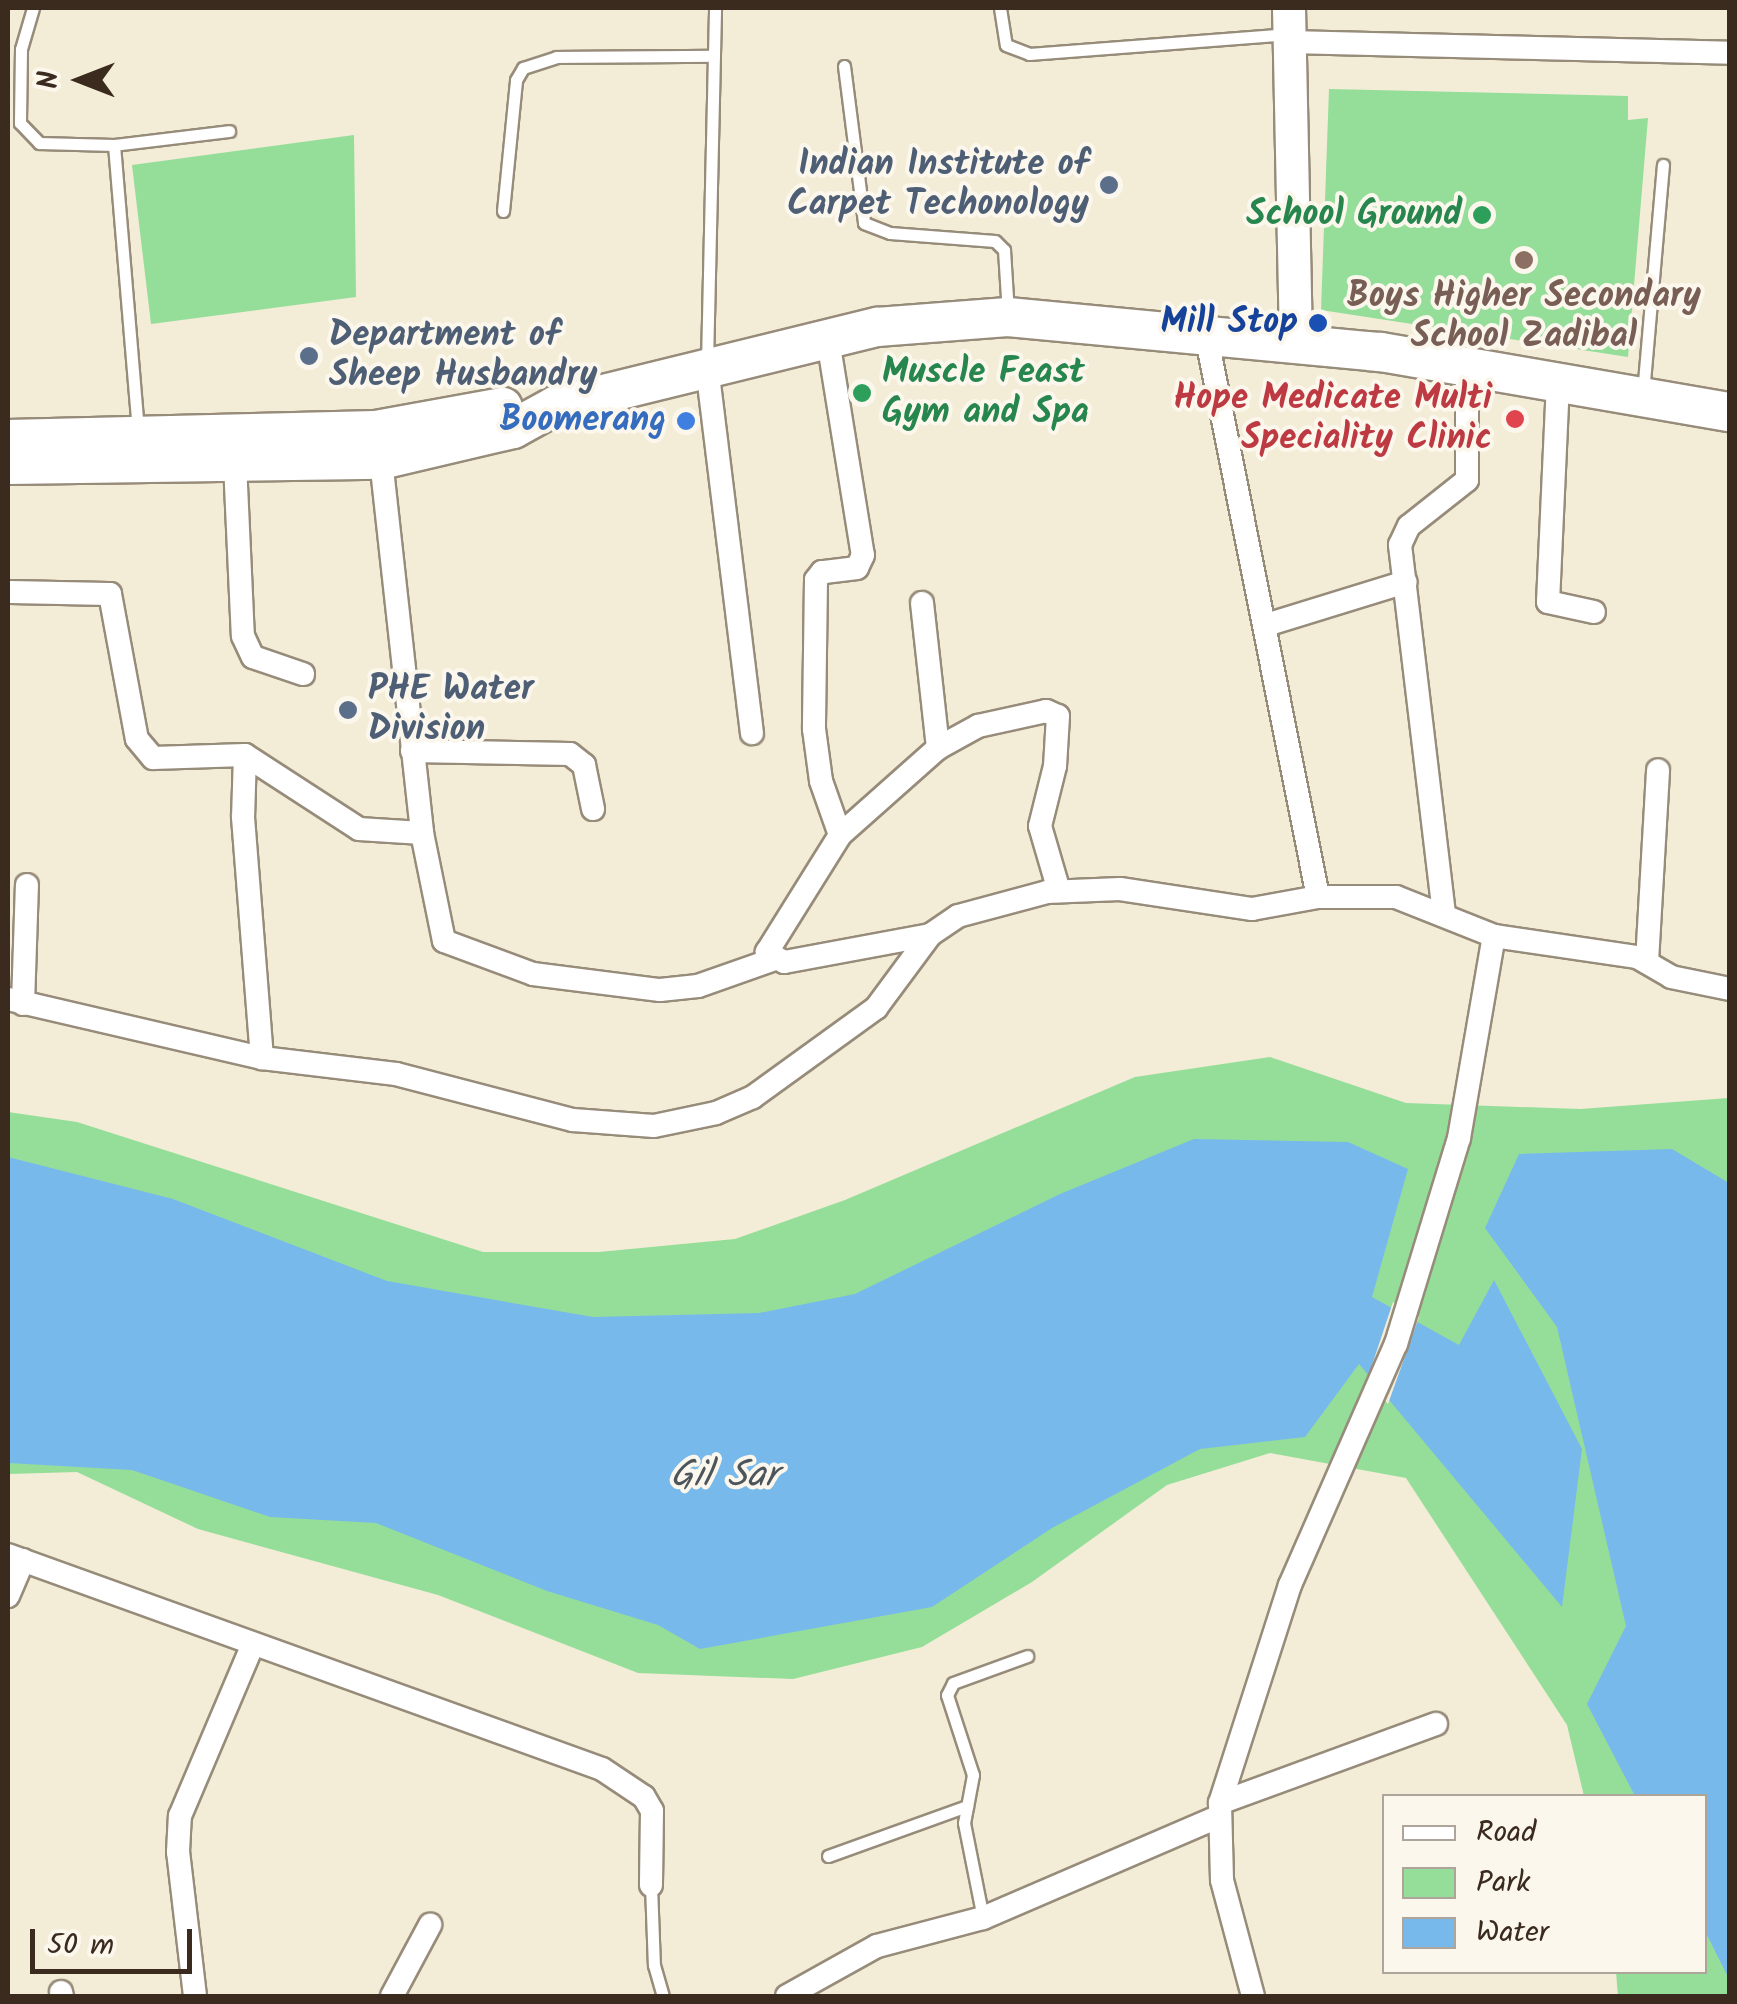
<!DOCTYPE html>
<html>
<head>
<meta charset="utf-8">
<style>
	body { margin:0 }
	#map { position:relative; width:1737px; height:2004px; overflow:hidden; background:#f3ecd6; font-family:Kalam,sans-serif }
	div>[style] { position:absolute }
	.green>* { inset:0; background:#94de99 }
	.water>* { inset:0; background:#78b9ec }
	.pier>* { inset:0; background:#f3ecd6 }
	.roads { filter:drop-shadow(2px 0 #978b7a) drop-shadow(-2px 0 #978b7a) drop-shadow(0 2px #978b7a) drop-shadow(0 -2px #978b7a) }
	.service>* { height:11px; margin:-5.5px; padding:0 5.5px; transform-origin:5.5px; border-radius:5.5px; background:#fff }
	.minor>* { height:22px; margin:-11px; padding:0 11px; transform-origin:11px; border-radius:11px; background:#fff }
	.secondary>* { height:32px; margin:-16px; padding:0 16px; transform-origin:16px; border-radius:16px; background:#fff }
	.trunk>* { height:38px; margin:-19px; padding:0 19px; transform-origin:19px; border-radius:19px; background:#fff }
	.dots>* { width:28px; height:28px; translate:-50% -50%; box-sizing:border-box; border:5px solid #fbf7ec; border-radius:50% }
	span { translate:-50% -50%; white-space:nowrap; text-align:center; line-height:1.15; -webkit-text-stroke:8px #fbf7ec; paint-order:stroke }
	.service-label { font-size:35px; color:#4e5e75; font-weight:700 }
	.right { translate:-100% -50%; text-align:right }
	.left { translate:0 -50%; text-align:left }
	.leisure-label { font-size:35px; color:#27864d; font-weight:700 }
	.education-label { font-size:35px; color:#785e54; font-weight:700 }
	.transit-label { font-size:35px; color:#164399; font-weight:700 }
	.health-label { font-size:35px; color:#be3a42; font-weight:700 }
	.shop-label { font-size:35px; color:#366cbe; font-weight:700 }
	.water-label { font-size:38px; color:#4d555c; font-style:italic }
	.frame { position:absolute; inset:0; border:10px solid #3b2a1e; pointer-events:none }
	.legend { position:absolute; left:1382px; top:1794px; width:325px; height:180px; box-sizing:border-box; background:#fbf7ec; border:2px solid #aea59a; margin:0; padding:12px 18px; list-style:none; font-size:30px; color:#3b2a1e }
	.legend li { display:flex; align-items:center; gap:20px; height:50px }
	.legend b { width:50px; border:2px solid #aea59a }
	.north { position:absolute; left:30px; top:30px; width:100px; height:100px; -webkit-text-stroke:8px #fbf7ec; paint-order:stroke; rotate:270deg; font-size:28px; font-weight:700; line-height:40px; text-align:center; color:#3b2a1e }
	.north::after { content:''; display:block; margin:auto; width:35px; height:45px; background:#3b2a1e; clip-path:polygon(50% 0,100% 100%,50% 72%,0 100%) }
	.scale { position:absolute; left:30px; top:1929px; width:162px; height:45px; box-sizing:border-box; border:5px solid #3b2a1e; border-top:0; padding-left:12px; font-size:30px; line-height:35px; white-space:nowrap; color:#3b2a1e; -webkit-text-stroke:8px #fbf7ec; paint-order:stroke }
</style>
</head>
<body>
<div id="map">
	<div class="green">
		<i style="clip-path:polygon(1329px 89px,1628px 96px,1628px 120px,1648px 118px,1628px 357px,1321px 310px)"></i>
		<i style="clip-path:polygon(354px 135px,356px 297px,151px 324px,132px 165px)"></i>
		<i style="clip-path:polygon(1270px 1057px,1406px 1103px,1580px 1109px,1729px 1098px,1729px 1996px,1618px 1996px,1616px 1972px,1704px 1972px,1704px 1796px,1584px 1796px,1567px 1725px,1406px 1478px,1270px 1453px,1167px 1485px,1032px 1582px,922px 1647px,793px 1679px,638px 1673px,438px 1595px,198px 1529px,77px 1472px,8px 1474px,8px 1112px,77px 1122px,483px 1252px,599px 1252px,735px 1239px,845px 1200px,1135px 1077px)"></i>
	</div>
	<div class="water">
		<i style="clip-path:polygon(1194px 1139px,1348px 1142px,1408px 1169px,1372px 1297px,1459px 1345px,1494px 1280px,1582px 1449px,1562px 1607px,1359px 1364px,1305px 1437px,1200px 1449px,1052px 1528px,932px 1607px,700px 1649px,658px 1625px,547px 1591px,376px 1523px,270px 1517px,132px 1470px,8px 1463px,8px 1157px,173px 1199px,387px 1281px,593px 1317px,759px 1313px,855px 1294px,1060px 1194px)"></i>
		<i style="clip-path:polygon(1672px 1149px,1729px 1183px,1729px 1979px,1705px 1931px,1704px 1796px,1635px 1796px,1587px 1704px,1626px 1626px,1557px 1327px,1485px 1228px,1519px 1154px)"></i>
	</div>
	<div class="pier">
		<i style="clip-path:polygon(1393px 1302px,1419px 1317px,1388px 1404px,1367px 1380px)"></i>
	</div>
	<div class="roads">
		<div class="service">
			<i style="left:33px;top:8px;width:43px;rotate:106.3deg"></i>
			<i style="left:21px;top:49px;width:74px;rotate:90.8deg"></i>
			<i style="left:20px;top:123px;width:28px;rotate:46deg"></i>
			<i style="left:39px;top:143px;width:75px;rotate:1.5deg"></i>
			<i style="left:114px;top:145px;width:285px;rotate:85.2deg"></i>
			<i style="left:1000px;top:8px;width:37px;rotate:81deg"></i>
			<i style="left:1006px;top:45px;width:25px;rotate:21deg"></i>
			<i style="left:1029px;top:54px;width:258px;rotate:-4.4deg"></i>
			<i style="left:844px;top:66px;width:158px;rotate:82.7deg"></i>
			<i style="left:864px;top:223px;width:28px;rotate:21deg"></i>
			<i style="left:890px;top:233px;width:105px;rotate:4.4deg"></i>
			<i style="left:995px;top:241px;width:13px;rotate:45deg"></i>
			<i style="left:1004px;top:250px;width:63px;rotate:86.4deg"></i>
			<i style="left:114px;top:145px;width:116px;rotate:-6.9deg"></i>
			<i style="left:503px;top:211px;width:132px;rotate:-84.3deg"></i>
			<i style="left:516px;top:80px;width:14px;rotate:-60deg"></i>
			<i style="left:523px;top:68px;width:35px;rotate:-18deg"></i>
			<i style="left:556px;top:57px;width:157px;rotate:-0.4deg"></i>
			<i style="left:707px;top:363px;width:355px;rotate:-88.7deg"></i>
			<i style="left:1643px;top:393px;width:229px;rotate:-85deg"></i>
			<i style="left:828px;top:1856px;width:148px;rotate:-19.8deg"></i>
			<i style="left:651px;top:1885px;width:80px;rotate:87.9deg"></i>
			<i style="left:654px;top:1965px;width:32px;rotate:74deg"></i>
			<i style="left:983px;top:1918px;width:97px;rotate:-101.3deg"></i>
			<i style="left:964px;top:1823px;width:49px;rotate:-79.4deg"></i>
			<i style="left:973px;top:1775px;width:84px;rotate:-108deg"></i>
			<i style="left:947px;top:1695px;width:13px;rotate:-63deg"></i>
			<i style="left:953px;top:1683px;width:79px;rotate:-20deg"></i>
		</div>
		<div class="minor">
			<i style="left:1290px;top:42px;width:440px;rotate:1.4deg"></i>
			<i style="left:1206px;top:334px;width:574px;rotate:78.75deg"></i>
			<i style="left:828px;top:340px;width:218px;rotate:80.8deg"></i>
			<i style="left:863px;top:555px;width:14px;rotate:115deg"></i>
			<i style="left:857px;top:568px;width:35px;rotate:173deg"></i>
			<i style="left:822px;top:572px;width:10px;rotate:127deg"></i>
			<i style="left:816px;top:580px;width:149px;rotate:90.8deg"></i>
			<i style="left:814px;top:729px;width:52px;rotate:82.3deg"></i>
			<i style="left:821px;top:781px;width:57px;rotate:70.6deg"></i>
			<i style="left:707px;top:367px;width:369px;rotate:83deg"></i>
			<i style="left:1558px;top:382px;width:220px;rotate:92.6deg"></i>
			<i style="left:1548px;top:602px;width:47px;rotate:12.3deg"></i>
			<i style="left:381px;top:460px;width:375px;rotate:83.7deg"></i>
			<i style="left:422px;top:833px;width:110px;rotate:78.5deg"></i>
			<i style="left:444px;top:941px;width:95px;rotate:20.3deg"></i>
			<i style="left:533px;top:974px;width:128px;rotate:7.2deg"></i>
			<i style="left:660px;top:990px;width:38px;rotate:-6deg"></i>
			<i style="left:698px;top:986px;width:78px;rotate:-19.4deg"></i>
			<i style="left:235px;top:463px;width:173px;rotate:87.4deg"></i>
			<i style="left:243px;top:636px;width:23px;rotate:65deg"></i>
			<i style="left:253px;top:657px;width:53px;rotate:18.8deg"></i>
			<i style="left:8px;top:592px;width:102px;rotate:1.1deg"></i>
			<i style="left:110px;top:594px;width:147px;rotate:79.5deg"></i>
			<i style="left:137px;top:739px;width:25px;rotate:50deg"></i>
			<i style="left:153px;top:758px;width:92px;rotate:-1.9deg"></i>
			<i style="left:245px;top:755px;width:136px;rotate:33deg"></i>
			<i style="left:359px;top:829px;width:63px;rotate:3.6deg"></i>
			<i style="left:922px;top:603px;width:146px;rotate:83.7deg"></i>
			<i style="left:1266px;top:625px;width:146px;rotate:-17.1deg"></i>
			<i style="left:412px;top:751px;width:158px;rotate:1.1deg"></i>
			<i style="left:570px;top:754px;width:18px;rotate:38deg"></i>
			<i style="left:584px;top:765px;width:45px;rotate:78.4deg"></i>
			<i style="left:245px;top:755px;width:62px;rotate:91.8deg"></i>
			<i style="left:243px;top:817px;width:242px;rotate:85.5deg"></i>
			<i style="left:1444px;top:914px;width:372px;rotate:-96.8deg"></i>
			<i style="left:1400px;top:545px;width:21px;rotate:-65deg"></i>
			<i style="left:1409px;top:526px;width:74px;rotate:-38.4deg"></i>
			<i style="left:1467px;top:480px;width:116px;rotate:-90deg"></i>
			<i style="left:930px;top:935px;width:148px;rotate:169.5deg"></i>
			<i style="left:784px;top:962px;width:20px;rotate:-150deg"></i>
			<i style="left:767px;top:952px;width:138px;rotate:-58deg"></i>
			<i style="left:840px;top:835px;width:131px;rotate:-41.6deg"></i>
			<i style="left:938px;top:748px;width:46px;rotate:-28.8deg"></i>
			<i style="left:978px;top:726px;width:70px;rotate:-12.4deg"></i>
			<i style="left:1046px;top:711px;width:13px;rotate:23deg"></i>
			<i style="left:1058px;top:716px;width:50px;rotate:93.4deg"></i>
			<i style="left:1055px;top:766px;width:62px;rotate:104deg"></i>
			<i style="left:1040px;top:826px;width:68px;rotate:73.7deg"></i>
			<i style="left:1647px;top:962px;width:192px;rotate:-86.7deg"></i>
			<i style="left:8px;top:999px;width:261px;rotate:13.1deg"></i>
			<i style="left:262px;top:1058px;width:135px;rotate:6.8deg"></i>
			<i style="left:396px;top:1074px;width:183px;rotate:14.6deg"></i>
			<i style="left:573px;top:1120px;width:81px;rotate:4.2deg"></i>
			<i style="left:654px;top:1126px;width:63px;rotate:-11.8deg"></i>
			<i style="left:716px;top:1113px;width:40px;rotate:-23.4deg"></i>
			<i style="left:753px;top:1097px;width:152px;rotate:-35.9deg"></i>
			<i style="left:876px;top:1008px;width:91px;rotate:-53.5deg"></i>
			<i style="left:930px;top:935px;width:34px;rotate:-34deg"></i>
			<i style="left:958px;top:916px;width:92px;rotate:-15.1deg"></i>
			<i style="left:1047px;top:892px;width:73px;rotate:-2.4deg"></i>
			<i style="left:1120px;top:889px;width:134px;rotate:8.6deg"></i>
			<i style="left:1252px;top:909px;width:67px;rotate:-10.3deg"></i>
			<i style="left:1318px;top:897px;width:78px"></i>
			<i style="left:1396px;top:897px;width:105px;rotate:21.7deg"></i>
			<i style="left:1494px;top:936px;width:145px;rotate:8.4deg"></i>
			<i style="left:1637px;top:957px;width:39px;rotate:30deg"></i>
			<i style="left:1671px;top:977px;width:60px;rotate:11.5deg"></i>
			<i style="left:23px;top:1004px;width:119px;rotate:-88.1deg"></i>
			<i style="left:8px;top:1555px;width:631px;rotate:19.81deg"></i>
			<i style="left:602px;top:1769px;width:50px;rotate:33.7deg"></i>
			<i style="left:644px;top:1797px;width:16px;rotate:60deg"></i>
			<i style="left:652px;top:1811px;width:74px;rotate:90.8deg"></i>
			<i style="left:8px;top:1596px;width:39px;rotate:-67deg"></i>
			<i style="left:1220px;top:1803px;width:230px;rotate:-20.1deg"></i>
			<i style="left:61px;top:1992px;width:4px;rotate:76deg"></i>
			<i style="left:195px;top:1996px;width:145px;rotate:-96.7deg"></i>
			<i style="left:178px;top:1852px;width:36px;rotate:-87deg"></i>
			<i style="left:180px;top:1816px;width:185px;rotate:-67deg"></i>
			<i style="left:392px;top:1996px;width:81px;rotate:-61.8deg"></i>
			<i style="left:787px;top:1996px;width:103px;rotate:-29.1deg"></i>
			<i style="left:877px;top:1946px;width:110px;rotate:-14.8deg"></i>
			<i style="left:983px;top:1918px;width:255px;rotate:-23.3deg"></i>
			<i style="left:1253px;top:1996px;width:120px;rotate:-105deg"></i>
			<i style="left:1222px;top:1880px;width:77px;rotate:-91.5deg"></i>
			<i style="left:1220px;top:1803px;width:229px;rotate:-72.2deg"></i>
			<i style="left:1290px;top:1585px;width:263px;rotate:-66.3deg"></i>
			<i style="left:1396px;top:1344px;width:215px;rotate:-73deg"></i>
			<i style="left:1459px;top:1138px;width:205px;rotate:-80.2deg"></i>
		</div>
		<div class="secondary">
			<i style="left:1289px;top:8px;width:336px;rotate:88.8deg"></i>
		</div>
		<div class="trunk">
			<i style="left:8px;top:439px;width:368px;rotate:-1.4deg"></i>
			<i style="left:376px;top:430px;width:129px;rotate:-10.3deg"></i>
			<i style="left:8px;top:465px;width:373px;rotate:-0.8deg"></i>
			<i style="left:381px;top:460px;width:136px;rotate:-13.2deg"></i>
			<i style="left:513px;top:429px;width:48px;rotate:-28.7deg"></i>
			<i style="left:555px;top:406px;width:332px;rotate:-13.8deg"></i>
			<i style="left:877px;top:327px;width:131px;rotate:-4.4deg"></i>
			<i style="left:1008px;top:317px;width:375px;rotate:5.4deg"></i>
			<i style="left:1381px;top:352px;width:354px;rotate:9.8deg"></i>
		</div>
	</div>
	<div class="dots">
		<i style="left:1109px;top:185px;background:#5c6f8a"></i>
		<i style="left:1482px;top:215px;background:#2e9e5b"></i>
		<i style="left:1524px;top:260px;background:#8d6e63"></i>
		<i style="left:1318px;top:323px;background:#1a4fb4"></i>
		<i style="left:309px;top:356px;background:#5c6f8a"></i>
		<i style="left:862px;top:393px;background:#2e9e5b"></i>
		<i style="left:1515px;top:419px;background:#e0444e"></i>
		<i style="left:686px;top:421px;background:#3f7fe0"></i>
		<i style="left:348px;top:710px;background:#5c6f8a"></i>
	</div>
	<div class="service-label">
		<span class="right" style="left:1089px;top:185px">Indian Institute of<br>Carpet Techonology</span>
		<span class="left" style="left:329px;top:356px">Department of<br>Sheep Husbandry</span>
		<span class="left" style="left:368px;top:710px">PHE Water<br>Division</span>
	</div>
	<div class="leisure-label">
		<span class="right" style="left:1462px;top:215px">School Ground</span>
		<span class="left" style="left:882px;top:393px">Muscle Feast<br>Gym and Spa</span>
	</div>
	<div class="education-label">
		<span style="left:1524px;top:317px">Boys Higher Secondary<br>School Zadibal</span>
	</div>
	<div class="transit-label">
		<span class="right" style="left:1298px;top:323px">Mill Stop</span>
	</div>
	<div class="health-label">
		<span class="right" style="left:1492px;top:419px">Hope Medicate Multi<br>Speciality Clinic</span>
	</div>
	<div class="shop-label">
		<span class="right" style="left:666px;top:421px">Boomerang</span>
	</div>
	<div class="water-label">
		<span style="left:724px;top:1477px">Gil Sar</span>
	</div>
	<div class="frame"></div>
	<ul class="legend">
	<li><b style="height:12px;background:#fff"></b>Road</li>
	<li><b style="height:28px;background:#94de99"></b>Park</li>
	<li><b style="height:28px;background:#78b9ec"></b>Water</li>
	</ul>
	<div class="north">N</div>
	<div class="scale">50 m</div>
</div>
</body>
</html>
